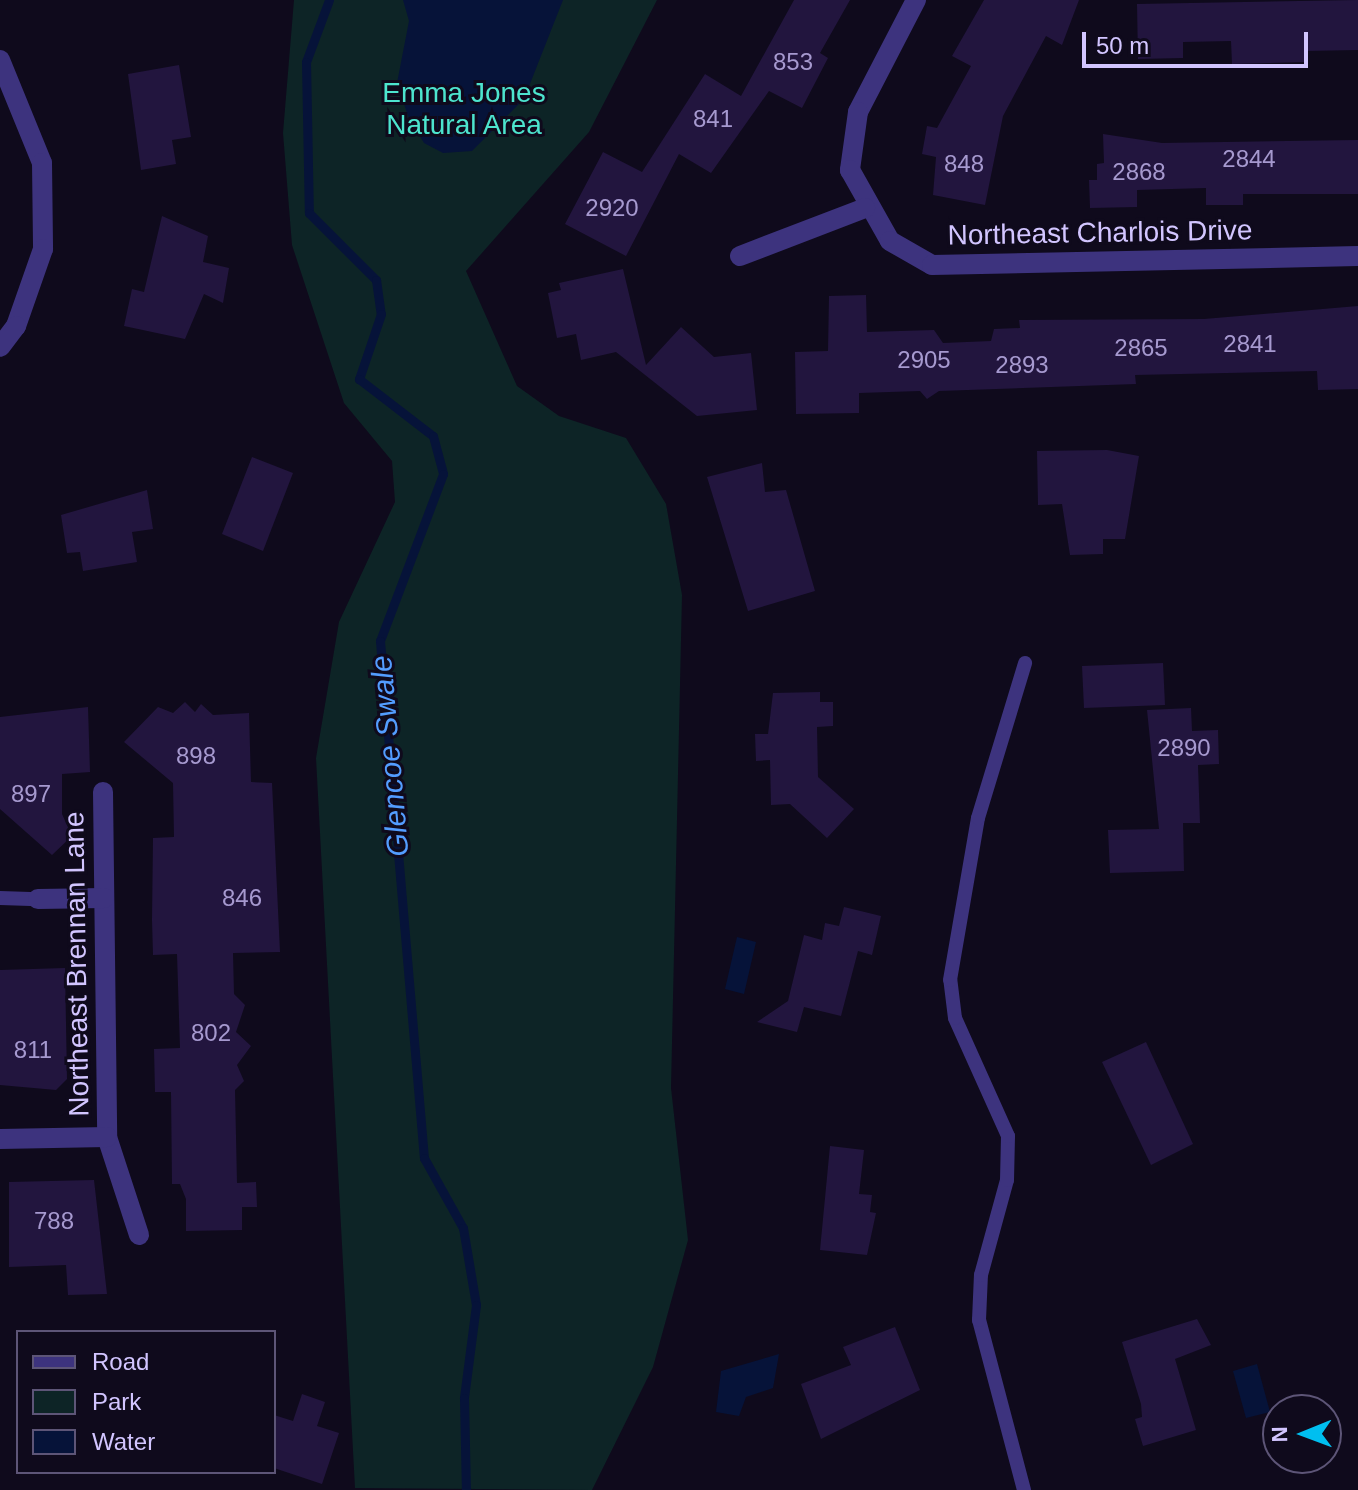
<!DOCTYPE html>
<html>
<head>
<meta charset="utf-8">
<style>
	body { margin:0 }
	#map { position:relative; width:1358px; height:1490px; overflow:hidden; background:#0f0a1c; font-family:Helvetica,sans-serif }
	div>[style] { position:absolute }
	.green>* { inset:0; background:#0d2426 }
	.water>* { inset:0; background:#061339 }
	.stream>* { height:9px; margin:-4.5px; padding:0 4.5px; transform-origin:4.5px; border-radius:4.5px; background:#061339 }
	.building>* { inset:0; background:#22153e }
	.service>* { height:14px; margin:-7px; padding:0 7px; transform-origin:7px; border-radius:7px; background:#3d337e }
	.minor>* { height:20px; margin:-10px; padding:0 10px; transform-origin:10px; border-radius:10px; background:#3d337e }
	span { translate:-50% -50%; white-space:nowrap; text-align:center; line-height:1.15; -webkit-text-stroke:6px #0f0a1c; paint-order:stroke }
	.number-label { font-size:24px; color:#a699cf }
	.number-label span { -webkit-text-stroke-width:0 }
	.park-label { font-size:28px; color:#4de4ce }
	.street-label { font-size:28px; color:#d2c5ff }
	.water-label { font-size:30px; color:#539dff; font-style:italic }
	.legend { position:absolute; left:16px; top:1330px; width:260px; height:144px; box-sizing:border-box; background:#0f0a1c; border:2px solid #5d5577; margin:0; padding:10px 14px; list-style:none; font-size:24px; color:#d2c5ff }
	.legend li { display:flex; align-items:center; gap:16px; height:40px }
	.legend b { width:40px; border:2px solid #5d5577 }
	.north { position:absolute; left:1262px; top:1394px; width:80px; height:80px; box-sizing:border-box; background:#0f0a1c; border:2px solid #5d5577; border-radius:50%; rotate:269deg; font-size:22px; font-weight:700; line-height:32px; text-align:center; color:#d2c5ff }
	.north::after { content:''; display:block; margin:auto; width:28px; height:36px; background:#00bff0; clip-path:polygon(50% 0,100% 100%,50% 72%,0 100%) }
	.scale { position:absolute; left:1082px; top:32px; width:226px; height:36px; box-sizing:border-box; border:4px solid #d2c5ff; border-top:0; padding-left:10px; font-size:24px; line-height:28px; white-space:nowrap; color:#d2c5ff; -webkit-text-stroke:6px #0f0a1c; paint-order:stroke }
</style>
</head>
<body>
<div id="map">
	<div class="green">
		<i style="clip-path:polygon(294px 0,657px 0,589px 132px,466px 271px,517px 386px,559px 416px,626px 438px,666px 504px,682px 595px,671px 1088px,688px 1240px,653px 1367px,592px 1490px,355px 1488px,316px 758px,339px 622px,395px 502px,392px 461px,344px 403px,292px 245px,283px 133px)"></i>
	</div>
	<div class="water">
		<i style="clip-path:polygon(403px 0,563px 0,524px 99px,472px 151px,443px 153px,424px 143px,408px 116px,397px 83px,409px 21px)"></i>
		<i style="clip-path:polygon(737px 937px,756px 942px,744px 994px,725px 989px)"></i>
		<i style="clip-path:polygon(779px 1354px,773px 1388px,746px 1397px,739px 1416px,716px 1412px,721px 1371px)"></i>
		<i style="clip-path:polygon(1257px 1364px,1270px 1412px,1246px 1418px,1233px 1371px)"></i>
	</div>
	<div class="stream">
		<i style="left:329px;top:0;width:66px;rotate:110.4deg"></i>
		<i style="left:306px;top:62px;width:151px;rotate:88.9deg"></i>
		<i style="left:309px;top:213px;width:95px;rotate:45deg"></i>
		<i style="left:376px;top:280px;width:34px;rotate:82deg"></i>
		<i style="left:381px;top:314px;width:69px;rotate:108.7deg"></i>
		<i style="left:359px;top:379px;width:93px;rotate:37.6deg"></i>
		<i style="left:433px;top:436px;width:39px;rotate:75deg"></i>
		<i style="left:443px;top:474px;width:178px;rotate:110.7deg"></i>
		<i style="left:380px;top:641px;width:519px;rotate:85.14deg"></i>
		<i style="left:424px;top:1158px;width:80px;rotate:60.9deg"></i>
		<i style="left:463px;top:1228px;width:78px;rotate:80.4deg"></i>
		<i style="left:476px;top:1305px;width:94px;rotate:97.4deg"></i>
		<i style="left:464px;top:1398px;width:92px;rotate:88.8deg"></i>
	</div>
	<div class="building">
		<i style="clip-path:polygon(794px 0,850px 0,820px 53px,828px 58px,802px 108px,769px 91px,711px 173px,679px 154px,626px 256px,565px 224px,603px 152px,642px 172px,705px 74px,741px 96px)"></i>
		<i style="clip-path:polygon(984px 0,1079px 0,1062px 45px,1046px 36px,1003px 116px,985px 205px,933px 195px,936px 157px,922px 154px,927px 126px,937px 128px,971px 66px,952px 56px)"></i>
		<i style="clip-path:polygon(1358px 0,1358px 50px,1305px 51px,1305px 62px,1232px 64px,1231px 41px,1183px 42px,1183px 58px,1138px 59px,1137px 4px)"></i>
		<i style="clip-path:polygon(179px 65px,191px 137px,172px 140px,176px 164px,141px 170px,128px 74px)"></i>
		<i style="clip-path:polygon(1103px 134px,1162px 143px,1358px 140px,1358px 194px,1243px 194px,1243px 205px,1206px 205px,1206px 188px,1137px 190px,1137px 207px,1090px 208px,1089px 180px,1097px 180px,1097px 164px,1104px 163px)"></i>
		<i style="clip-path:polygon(162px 216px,208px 236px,203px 262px,229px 268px,223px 303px,204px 294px,185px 339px,124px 326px,132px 289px,144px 292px)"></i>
		<i style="clip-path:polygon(623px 269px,646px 365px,681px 327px,714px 357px,751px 353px,757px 410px,697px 416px,616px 352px,581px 360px,576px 334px,557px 338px,548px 293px,561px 290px,559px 283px)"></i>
		<i style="clip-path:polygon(866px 295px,867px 332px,934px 330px,943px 343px,991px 341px,994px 329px,1020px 328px,1019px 320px,1204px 319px,1358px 306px,1358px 389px,1318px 390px,1317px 371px,1135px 375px,1136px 384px,939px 391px,927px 399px,920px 391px,859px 393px,859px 413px,796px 414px,795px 352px,828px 351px,829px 296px)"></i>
		<i style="clip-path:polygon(1107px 450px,1139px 456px,1125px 539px,1103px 539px,1103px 554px,1070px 555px,1062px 504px,1038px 505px,1037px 451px)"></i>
		<i style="clip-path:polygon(252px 457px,293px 473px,263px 551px,222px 534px)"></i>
		<i style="clip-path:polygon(762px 463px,765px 492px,786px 490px,815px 591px,748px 611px,707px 477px)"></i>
		<i style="clip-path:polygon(147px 490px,153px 529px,132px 532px,137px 562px,83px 571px,80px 552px,67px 553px,61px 515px)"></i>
		<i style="clip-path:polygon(1163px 663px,1165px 705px,1084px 708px,1082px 666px)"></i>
		<i style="clip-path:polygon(820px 692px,820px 702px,833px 702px,833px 726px,817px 727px,818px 777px,854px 809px,827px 838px,790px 804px,771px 805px,770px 760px,756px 761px,755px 734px,768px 734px,773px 693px)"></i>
		<i style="clip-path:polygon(185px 702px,195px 712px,201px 704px,213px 715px,249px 713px,251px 782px,272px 783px,280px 952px,233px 953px,234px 994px,245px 1005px,236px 1032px,251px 1046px,237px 1065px,244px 1081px,235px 1090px,237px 1183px,256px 1182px,257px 1207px,242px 1207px,242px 1230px,186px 1231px,186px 1199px,180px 1184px,172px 1184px,171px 1092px,155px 1092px,154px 1049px,180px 1048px,177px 954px,153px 955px,152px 920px,153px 838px,174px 837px,173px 783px,124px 742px,158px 707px,173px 713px)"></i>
		<i style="clip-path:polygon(88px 707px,90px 772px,62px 774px,62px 814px,72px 836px,52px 855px,0 809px,0 717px)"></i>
		<i style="clip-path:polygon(1191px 708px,1192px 731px,1218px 730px,1219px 764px,1198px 765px,1200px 823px,1183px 823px,1184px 871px,1110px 873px,1108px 830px,1159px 829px,1147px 710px)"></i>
		<i style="clip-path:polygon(844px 907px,881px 916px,872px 955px,858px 951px,841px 1016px,804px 1007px,797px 1032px,757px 1022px,788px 1001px,804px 935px,822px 940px,825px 923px,839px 926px)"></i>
		<i style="clip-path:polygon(65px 968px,67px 1079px,56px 1090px,0 1085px,0 970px)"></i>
		<i style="clip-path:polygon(1146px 1042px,1193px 1144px,1151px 1165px,1102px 1062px)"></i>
		<i style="clip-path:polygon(830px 1146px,864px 1150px,859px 1194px,872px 1195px,870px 1212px,876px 1213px,867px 1255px,820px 1250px)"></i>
		<i style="clip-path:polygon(94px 1180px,107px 1294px,68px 1295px,66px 1265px,9px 1267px,9px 1182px)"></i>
		<i style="clip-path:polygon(1197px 1319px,1211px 1345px,1175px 1359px,1196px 1430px,1143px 1446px,1135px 1419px,1142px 1417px,1141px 1404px,1122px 1342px)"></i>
		<i style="clip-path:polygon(895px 1327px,920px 1390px,821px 1439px,801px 1384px,851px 1365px,843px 1347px)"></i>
		<i style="clip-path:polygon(302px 1394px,325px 1402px,317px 1426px,339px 1433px,322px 1484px,274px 1468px,274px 1415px,293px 1421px)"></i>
	</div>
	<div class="service">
		<i style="left:0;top:898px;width:38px;rotate:2deg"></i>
		<i style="left:1024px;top:1490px;width:176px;rotate:-104.8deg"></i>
		<i style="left:979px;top:1320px;width:45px;rotate:-87.5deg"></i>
		<i style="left:981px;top:1275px;width:98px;rotate:-74.7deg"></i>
		<i style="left:1007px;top:1180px;width:44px;rotate:-88.7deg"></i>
		<i style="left:1008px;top:1136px;width:129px;rotate:-114.2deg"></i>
		<i style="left:955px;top:1018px;width:38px;rotate:-97deg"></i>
		<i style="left:950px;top:980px;width:164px;rotate:-80.2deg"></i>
		<i style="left:978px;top:818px;width:162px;rotate:-73.1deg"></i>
	</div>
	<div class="minor">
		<i style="left:916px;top:0;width:126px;rotate:117.4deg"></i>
		<i style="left:858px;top:112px;width:59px;rotate:97.9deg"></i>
		<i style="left:850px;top:170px;width:81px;rotate:60.6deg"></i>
		<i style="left:890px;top:241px;width:48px;rotate:29.7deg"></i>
		<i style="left:932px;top:265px;width:426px;rotate:-1.2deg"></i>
		<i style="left:0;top:60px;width:111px;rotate:67.8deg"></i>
		<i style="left:42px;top:163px;width:86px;rotate:89.3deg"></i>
		<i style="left:43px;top:249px;width:82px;rotate:109.3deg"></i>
		<i style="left:16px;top:326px;width:26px;rotate:127deg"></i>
		<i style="left:740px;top:256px;width:134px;rotate:-21deg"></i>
		<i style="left:103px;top:792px;width:345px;rotate:89.3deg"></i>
		<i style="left:107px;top:1137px;width:103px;rotate:71.9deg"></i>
		<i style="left:38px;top:899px;width:66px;rotate:-0.9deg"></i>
		<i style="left:0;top:1139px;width:107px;rotate:-1.1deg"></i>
	</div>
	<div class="number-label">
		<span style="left:793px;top:62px">853</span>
		<span style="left:713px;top:119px">841</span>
		<span style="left:1249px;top:159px">2844</span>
		<span style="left:964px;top:164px">848</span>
		<span style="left:1139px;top:172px">2868</span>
		<span style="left:612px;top:208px">2920</span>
		<span style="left:1250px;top:344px">2841</span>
		<span style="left:1141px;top:348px">2865</span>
		<span style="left:924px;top:360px">2905</span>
		<span style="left:1022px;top:365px">2893</span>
		<span style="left:1184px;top:748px">2890</span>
		<span style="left:196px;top:756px">898</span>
		<span style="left:31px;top:794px">897</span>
		<span style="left:242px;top:898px">846</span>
		<span style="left:211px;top:1033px">802</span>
		<span style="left:33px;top:1050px">811</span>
		<span style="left:54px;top:1221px">788</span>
	</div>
	<div class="park-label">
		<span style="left:464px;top:109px">Emma Jones<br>Natural Area</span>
	</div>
	<div class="street-label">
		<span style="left:1100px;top:233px;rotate:-1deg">Northeast Charlois Drive</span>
		<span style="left:77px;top:964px;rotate:-91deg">Northeast Brennan Lane</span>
	</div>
	<div class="water-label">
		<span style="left:390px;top:756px;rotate:-95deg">Glencoe Swale</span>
	</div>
	<ul class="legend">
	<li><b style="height:10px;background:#3d337e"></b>Road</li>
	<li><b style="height:22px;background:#0d2426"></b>Park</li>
	<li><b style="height:22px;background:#061339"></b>Water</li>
	</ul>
	<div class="north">N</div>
	<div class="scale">50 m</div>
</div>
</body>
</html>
